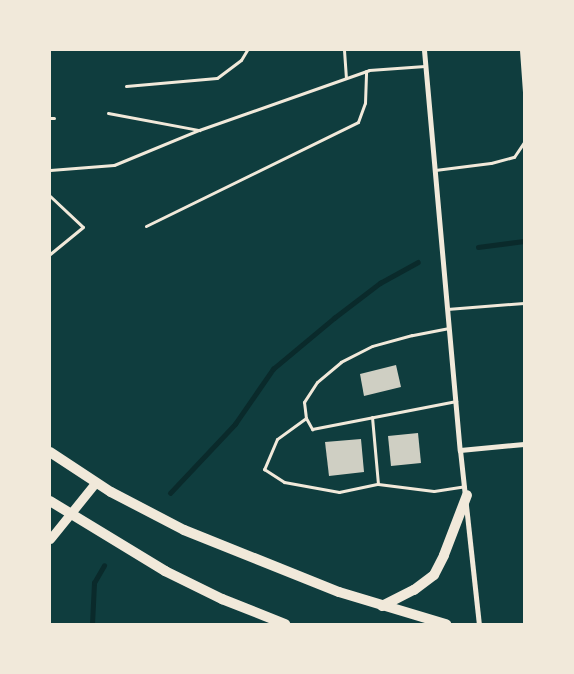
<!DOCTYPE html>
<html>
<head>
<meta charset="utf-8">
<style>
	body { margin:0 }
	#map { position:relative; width:574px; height:674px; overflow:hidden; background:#0f3d3e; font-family:"Fira Sans",sans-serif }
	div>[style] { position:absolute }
	.stream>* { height:4.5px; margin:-2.25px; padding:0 2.25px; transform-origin:2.25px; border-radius:2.25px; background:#0a2a2b }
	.building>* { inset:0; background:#cfcfc3 }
	.service>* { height:3px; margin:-1.5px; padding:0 1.5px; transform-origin:1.5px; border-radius:1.5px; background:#f1e9da }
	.minor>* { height:5px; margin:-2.5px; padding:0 2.5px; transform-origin:2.5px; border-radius:2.5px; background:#f1e9da }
	.tertiary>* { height:9px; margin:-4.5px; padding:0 4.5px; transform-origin:4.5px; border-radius:4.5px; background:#f1e9da }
	.primary>* { height:10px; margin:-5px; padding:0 5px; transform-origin:5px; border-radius:5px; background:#f1e9da }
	span { translate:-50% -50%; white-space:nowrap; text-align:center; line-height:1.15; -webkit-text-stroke:5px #f1e9da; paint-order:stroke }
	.frame { position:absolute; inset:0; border:51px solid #f1e9da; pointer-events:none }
</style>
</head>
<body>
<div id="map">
	<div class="stream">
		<i style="left:478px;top:247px;width:46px;rotate:-7.4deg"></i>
		<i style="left:170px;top:493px;width:95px;rotate:-46.7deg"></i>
		<i style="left:235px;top:424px;width:67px;rotate:-55.4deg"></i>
		<i style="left:273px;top:369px;width:80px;rotate:-39.9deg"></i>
		<i style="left:334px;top:318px;width:58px;rotate:-37.3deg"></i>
		<i style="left:380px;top:283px;width:43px;rotate:-28.9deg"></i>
		<i style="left:92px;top:624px;width:41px;rotate:-87.2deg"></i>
		<i style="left:94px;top:583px;width:20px;rotate:-60deg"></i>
	</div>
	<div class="building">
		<i style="clip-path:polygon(396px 365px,401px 387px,364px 396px,360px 374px)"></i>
		<i style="clip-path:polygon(418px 433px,421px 463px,391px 466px,388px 436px)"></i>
		<i style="clip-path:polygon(361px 439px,364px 472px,329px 476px,325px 442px)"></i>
	</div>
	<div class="service">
		<i style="left:344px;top:50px;width:28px;rotate:86deg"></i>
		<i style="left:521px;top:50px;width:42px;rotate:85.9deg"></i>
		<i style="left:126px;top:86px;width:91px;rotate:-5deg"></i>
		<i style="left:217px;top:78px;width:30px;rotate:-37deg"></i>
		<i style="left:241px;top:60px;width:12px;rotate:-59deg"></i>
		<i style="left:108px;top:113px;width:93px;rotate:10.6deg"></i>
		<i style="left:199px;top:130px;width:180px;rotate:-19.4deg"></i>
		<i style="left:369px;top:70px;width:56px;rotate:-4.1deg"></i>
		<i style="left:50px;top:118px;width:4px"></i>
		<i style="left:50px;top:170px;width:64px;rotate:-4.5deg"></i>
		<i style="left:114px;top:165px;width:92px;rotate:-22.4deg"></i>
		<i style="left:435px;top:170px;width:56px;rotate:-7.1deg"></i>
		<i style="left:491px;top:163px;width:24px;rotate:-15deg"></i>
		<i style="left:514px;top:157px;width:18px;rotate:-56deg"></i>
		<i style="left:50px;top:196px;width:45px;rotate:43.2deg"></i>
		<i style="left:83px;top:227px;width:43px;rotate:140.7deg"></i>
		<i style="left:146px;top:226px;width:236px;rotate:-26.1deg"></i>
		<i style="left:358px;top:122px;width:20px;rotate:-70deg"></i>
		<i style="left:365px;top:103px;width:32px;rotate:-88deg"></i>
		<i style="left:447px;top:309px;width:77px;rotate:-4.5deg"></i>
		<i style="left:449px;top:328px;width:38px;rotate:169deg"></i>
		<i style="left:412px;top:335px;width:41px;rotate:164.6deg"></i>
		<i style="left:372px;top:346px;width:35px;rotate:153deg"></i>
		<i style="left:341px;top:362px;width:31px;rotate:140deg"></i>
		<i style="left:317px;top:382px;width:24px;rotate:123deg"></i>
		<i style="left:304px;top:402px;width:16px;rotate:83deg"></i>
		<i style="left:306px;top:418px;width:13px;rotate:61deg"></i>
		<i style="left:312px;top:429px;width:147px;rotate:-11deg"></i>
		<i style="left:372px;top:417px;width:67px;rotate:84.9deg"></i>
		<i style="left:378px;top:484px;width:56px;rotate:7.1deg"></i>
		<i style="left:434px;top:491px;width:31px;rotate:-9deg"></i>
		<i style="left:306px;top:418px;width:36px;rotate:144deg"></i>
		<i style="left:277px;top:439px;width:33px;rotate:113deg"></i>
		<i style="left:264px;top:469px;width:24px;rotate:33deg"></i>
		<i style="left:284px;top:482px;width:56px;rotate:10.3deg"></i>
		<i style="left:339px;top:492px;width:40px;rotate:-12deg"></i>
	</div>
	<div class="minor">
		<i style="left:424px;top:50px;width:402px;rotate:84.9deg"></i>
		<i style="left:460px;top:450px;width:175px;rotate:83.8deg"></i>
		<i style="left:460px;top:450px;width:64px;rotate:-5.4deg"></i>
	</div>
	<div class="tertiary">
		<i style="left:50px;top:539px;width:73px;rotate:-51.1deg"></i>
	</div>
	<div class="primary">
		<i style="left:50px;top:452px;width:73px;rotate:33.3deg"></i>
		<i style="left:111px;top:492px;width:82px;rotate:27.5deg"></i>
		<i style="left:184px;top:530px;width:167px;rotate:21.8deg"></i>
		<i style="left:339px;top:592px;width:112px;rotate:16.7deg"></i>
		<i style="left:50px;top:501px;width:135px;rotate:31.3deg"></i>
		<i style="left:165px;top:571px;width:64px;rotate:26.2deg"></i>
		<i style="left:222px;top:599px;width:68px;rotate:21.6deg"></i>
		<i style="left:382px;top:606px;width:36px;rotate:-27deg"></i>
		<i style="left:414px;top:590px;width:25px;rotate:-37deg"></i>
		<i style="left:434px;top:575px;width:22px;rotate:-63deg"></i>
		<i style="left:444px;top:555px;width:64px;rotate:-69deg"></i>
	</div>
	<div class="frame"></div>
</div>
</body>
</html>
